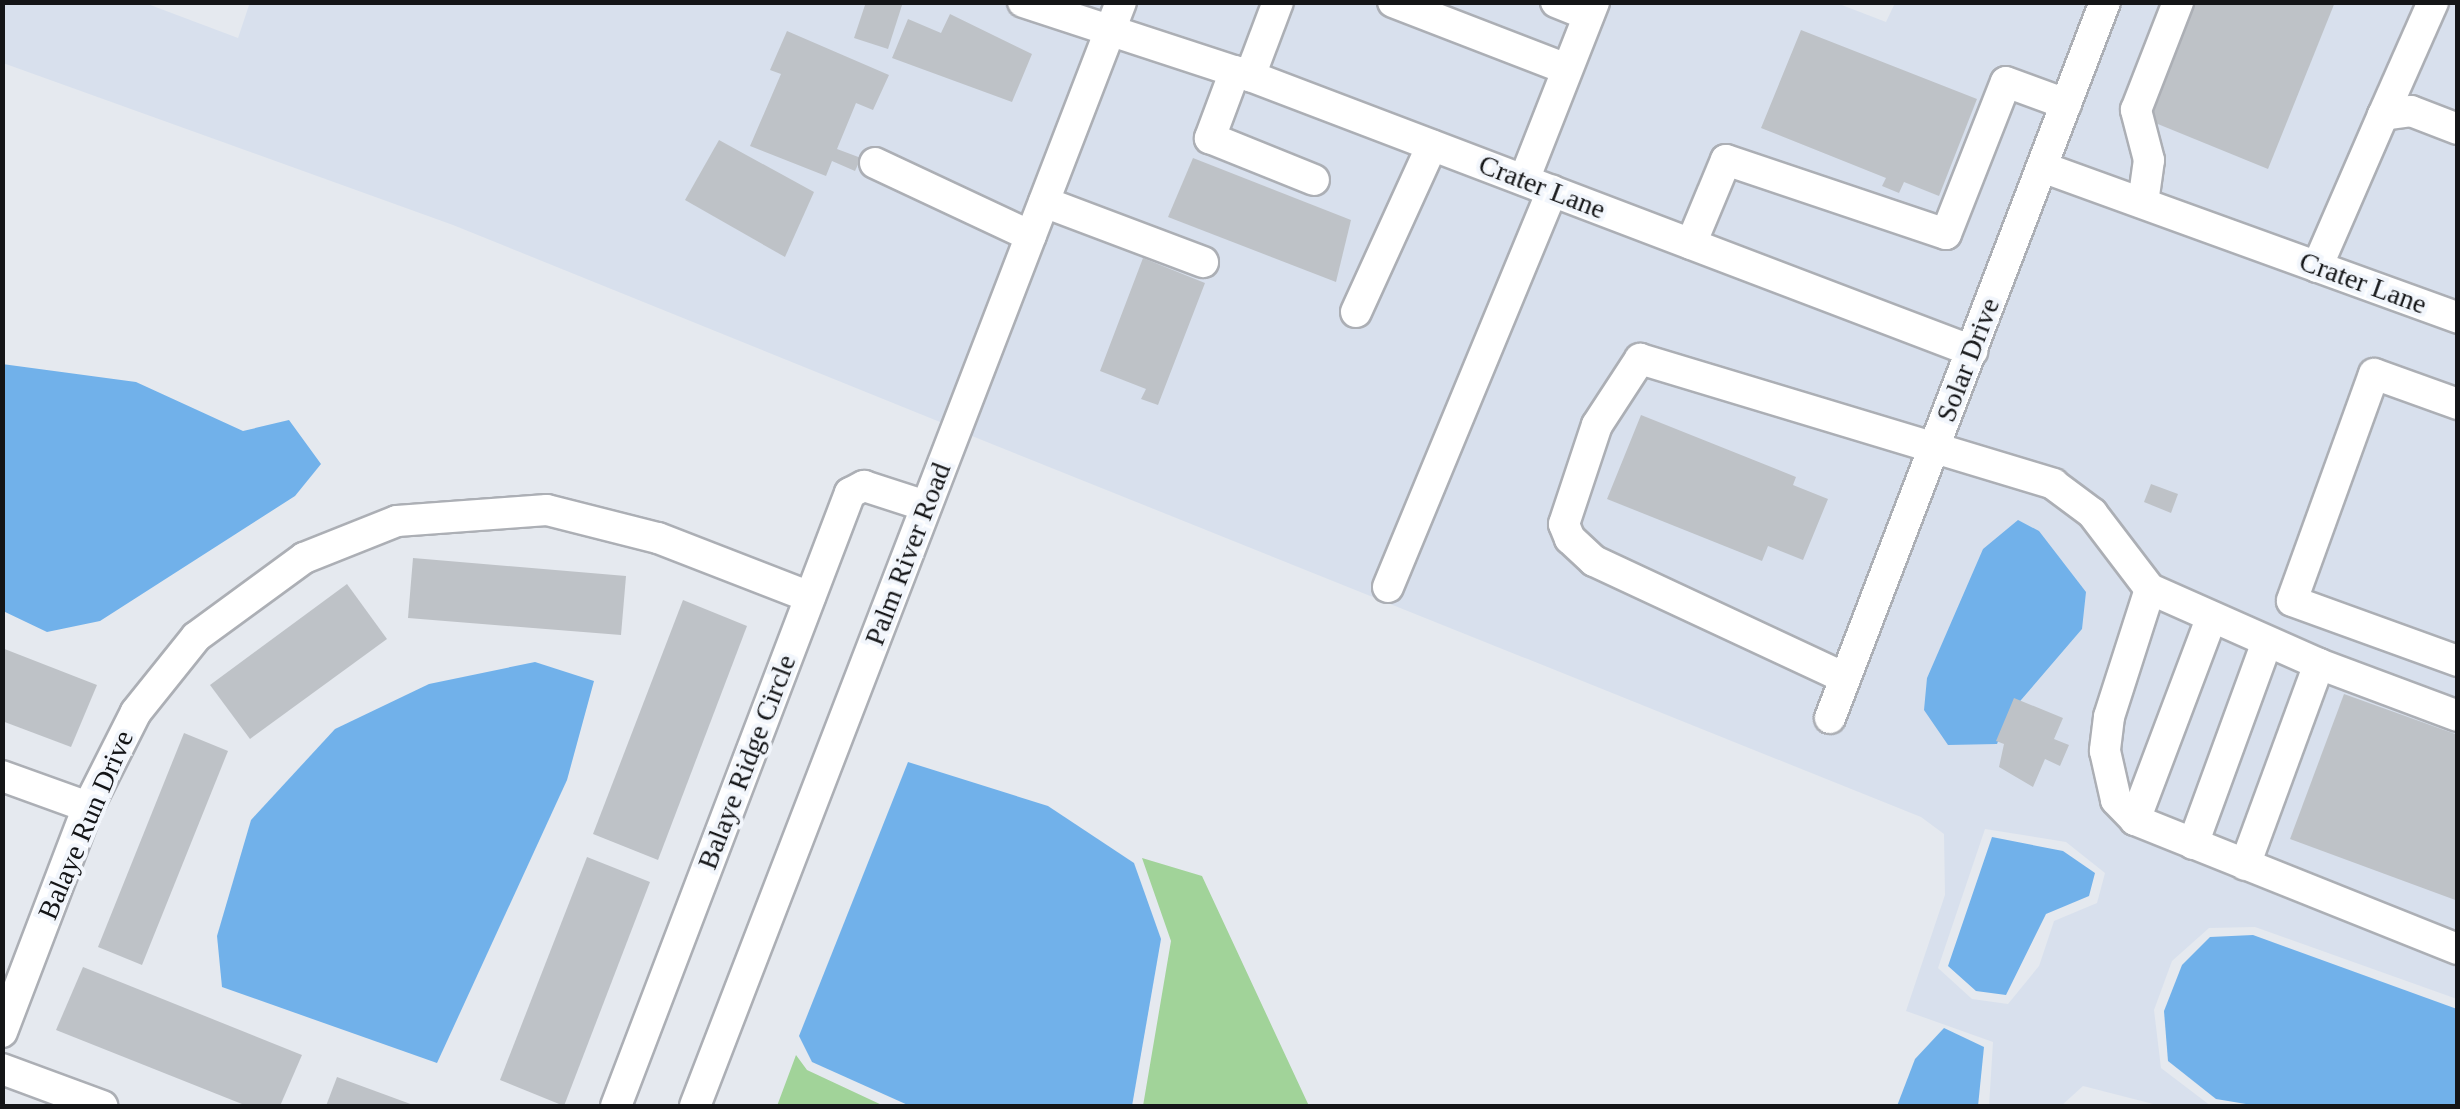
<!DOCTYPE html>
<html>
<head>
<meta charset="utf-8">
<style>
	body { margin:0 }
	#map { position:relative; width:2460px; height:1109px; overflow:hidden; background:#e5e9ef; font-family:Georgia,serif }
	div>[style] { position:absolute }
	.built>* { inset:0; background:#d8e0ed }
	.green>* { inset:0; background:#a1d399 }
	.water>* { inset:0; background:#71b1ea }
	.building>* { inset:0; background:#bec2c7 }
	.roads { filter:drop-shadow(2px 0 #acafb5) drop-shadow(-2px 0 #acafb5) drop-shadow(0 2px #acafb5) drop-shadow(0 -2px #acafb5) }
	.minor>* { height:30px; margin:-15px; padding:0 15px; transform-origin:15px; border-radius:15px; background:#fff }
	span { translate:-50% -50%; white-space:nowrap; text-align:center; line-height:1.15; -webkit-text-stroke:8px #f2f6fc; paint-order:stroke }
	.street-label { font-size:28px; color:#141517 }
	.frame { position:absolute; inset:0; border:5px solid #141517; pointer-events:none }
</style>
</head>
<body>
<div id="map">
	<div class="built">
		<i style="clip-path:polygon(250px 2px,1108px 3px,945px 424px,453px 225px,3px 63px,2px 3px,145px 3px,238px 38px)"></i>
		<i style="clip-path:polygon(1134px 2px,1834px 2px,1886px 22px,1895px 3px,2093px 3px,1964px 336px,1127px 20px)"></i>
		<i style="clip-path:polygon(2118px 3px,2457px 3px,2457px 307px,2057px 161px)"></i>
		<i style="clip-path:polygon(evenodd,1119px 40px,1957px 356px,1815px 723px,1837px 732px,2050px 181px,2457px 329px,2457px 999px,2255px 927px,2209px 928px,2172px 961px,2154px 1010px,2161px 1068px,2211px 1106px,2161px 1106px,2083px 1086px,2061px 1106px,1989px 1106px,1993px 1042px,1906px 1011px,1945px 895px,1944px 834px,1921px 817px,967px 434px,1119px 40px,1970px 581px,2082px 629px,2009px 714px,1997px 743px,1978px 740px,1927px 678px,1970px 581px,1119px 40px,1985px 829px,2066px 842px,2105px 873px,2097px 903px,2054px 921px,2039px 966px,2008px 1004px,1972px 999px,1938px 968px,1985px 829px)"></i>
	</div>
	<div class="green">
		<i style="clip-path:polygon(1142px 858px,1202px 876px,1309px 1106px,1143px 1106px,1171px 941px)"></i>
		<i style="clip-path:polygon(796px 1055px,807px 1070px,884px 1106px,777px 1106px)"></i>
	</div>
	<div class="water">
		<i style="clip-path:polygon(2px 364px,136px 382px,243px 431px,289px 420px,321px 464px,295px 496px,100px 621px,47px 632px,3px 611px)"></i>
		<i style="clip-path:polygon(2018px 520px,2039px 531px,2086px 592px,2082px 629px,2009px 714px,1997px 744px,1948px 745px,1924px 710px,1927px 678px,1983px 549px)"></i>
		<i style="clip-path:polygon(535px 662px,594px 681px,567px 780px,437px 1063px,222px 987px,217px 936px,251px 820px,335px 729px,429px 684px)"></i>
		<i style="clip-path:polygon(908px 762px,1048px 806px,1134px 863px,1161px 939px,1132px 1106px,910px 1106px,812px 1062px,799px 1036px)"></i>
		<i style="clip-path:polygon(1992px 837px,2063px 851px,2095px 873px,2089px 896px,2046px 914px,2006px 995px,1976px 991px,1948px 966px)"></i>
		<i style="clip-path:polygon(2253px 935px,2457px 1009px,2457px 1106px,2258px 1106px,2216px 1099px,2168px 1061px,2164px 1011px,2182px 965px,2210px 937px)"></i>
		<i style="clip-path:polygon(1944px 1028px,1984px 1047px,1978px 1106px,1897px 1106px,1915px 1059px)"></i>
	</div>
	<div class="building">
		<i style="clip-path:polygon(866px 2px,903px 2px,888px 49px,854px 38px)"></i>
		<i style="clip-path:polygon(2196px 2px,2335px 2px,2268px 169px,2148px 120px)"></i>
		<i style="clip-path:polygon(950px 14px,1032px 54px,1012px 102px,892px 58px,908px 19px,941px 33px)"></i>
		<i style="clip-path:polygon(1801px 30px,1977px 99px,1939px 196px,1904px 182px,1899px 193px,1882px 186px,1886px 178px,1761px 128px)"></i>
		<i style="clip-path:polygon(787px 31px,889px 75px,873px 110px,856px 103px,837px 149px,861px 158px,855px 171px,832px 161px,826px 176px,750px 146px,781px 74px,770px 70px)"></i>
		<i style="clip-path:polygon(719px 140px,814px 192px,785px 257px,685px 200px)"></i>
		<i style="clip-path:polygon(1193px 158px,1351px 220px,1336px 282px,1168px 217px)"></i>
		<i style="clip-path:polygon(1143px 258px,1205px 283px,1158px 405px,1141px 399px,1146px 389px,1100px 371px)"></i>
		<i style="clip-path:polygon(1641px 415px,1796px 477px,1793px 485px,1828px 499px,1803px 560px,1768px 546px,1762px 561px,1607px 499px)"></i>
		<i style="clip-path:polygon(2151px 484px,2178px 494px,2171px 513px,2144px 502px)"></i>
		<i style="clip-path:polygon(413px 558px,626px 576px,621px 635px,408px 618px)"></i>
		<i style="clip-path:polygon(347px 584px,387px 639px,250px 739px,210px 685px)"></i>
		<i style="clip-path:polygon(683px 600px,747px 626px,658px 860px,593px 834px)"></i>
		<i style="clip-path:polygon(2px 648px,97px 685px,71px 747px,2px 721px)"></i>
		<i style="clip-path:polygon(2344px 694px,2458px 735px,2458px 901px,2290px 839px)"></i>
		<i style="clip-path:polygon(2014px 698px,2063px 718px,2054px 739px,2069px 745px,2060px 766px,2045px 759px,2033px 787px,1999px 767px,2004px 744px,1996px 741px)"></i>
		<i style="clip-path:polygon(184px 733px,228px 751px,142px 965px,98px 947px)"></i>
		<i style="clip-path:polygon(587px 857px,650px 882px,564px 1106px,500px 1080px)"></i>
		<i style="clip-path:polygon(83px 967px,302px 1055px,280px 1106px,247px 1106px,56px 1030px)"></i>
		<i style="clip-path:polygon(337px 1077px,416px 1106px,326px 1106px)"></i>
	</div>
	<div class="roads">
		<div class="minor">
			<i style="left:1023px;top:2px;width:239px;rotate:18.1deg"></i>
			<i style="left:1250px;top:76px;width:773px;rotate:20.85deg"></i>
			<i style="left:1393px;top:2px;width:186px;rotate:21.1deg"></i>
			<i style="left:1556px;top:2px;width:35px;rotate:22deg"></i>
			<i style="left:1235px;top:71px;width:72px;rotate:110.5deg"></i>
			<i style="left:1210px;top:138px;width:112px;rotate:22deg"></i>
			<i style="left:1250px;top:76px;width:79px;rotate:-69.3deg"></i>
			<i style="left:2383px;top:115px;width:124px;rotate:-66.1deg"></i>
			<i style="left:875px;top:163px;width:172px;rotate:25.1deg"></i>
			<i style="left:2042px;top:167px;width:443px;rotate:19.9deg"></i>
			<i style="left:1524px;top:180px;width:191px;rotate:-68.5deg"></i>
			<i style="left:1044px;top:202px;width:170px;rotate:20.7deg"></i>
			<i style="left:2143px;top:203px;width:43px;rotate:-82.1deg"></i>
			<i style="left:2149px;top:160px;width:52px;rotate:-104.6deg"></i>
			<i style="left:2136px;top:110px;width:116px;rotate:-68.7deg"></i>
			<i style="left:1691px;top:244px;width:91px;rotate:-67.4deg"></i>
			<i style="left:1726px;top:160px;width:232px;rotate:18.6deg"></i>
			<i style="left:1946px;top:234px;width:163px;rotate:-68.5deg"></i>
			<i style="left:2006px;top:82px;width:64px;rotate:20.1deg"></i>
			<i style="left:2317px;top:267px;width:166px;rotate:-66.5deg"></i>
			<i style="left:2383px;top:115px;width:28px;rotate:-8deg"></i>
			<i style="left:2411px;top:111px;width:50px;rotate:21deg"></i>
			<i style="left:1356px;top:312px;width:183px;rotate:-65.5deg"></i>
			<i style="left:2458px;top:404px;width:89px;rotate:-160.3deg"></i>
			<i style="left:2374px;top:374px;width:241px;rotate:109.9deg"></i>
			<i style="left:2292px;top:601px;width:177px;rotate:19.9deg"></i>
			<i style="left:1388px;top:587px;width:429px;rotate:-67.5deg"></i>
			<i style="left:2150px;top:589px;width:185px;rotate:23.9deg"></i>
			<i style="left:2319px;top:664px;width:214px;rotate:110.2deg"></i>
			<i style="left:2319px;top:664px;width:148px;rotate:20.5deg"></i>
			<i style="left:1845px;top:678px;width:277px;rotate:-155deg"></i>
			<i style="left:1594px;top:561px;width:33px;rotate:-137deg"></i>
			<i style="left:1570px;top:539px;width:16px;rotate:-112deg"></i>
			<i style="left:1564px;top:524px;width:104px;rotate:-71.6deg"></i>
			<i style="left:1597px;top:425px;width:79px;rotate:-56.9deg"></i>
			<i style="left:1640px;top:359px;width:432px;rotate:16.8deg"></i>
			<i style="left:2053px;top:484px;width:49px;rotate:36.6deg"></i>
			<i style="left:2092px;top:513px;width:96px;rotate:52.7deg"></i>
			<i style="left:2150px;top:589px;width:134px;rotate:107.8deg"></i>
			<i style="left:2109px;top:717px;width:34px;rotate:97deg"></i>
			<i style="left:2105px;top:751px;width:50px;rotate:77.3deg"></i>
			<i style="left:2116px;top:800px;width:28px;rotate:46deg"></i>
			<i style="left:2135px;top:820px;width:348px;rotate:21.8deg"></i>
			<i style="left:1830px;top:718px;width:767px;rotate:-68.99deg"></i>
			<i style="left:2px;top:776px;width:91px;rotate:19.8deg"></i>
			<i style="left:2135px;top:820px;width:215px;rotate:-69.3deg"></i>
			<i style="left:2193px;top:844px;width:215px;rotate:-69.9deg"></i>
			<i style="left:2px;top:1032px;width:241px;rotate:-69.1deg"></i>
			<i style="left:88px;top:807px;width:106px;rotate:-63.2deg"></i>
			<i style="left:136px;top:712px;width:96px;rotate:-51.3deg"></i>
			<i style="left:196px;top:637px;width:134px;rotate:-36.2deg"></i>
			<i style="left:304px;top:558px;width:100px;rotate:-21.7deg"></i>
			<i style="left:397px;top:521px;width:150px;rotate:-4.2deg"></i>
			<i style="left:547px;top:510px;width:114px;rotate:14.2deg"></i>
			<i style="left:658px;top:538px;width:163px;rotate:21.2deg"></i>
			<i style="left:2px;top:1069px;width:107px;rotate:20.3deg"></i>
			<i style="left:616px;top:1106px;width:656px;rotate:-69.11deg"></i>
			<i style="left:850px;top:493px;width:16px;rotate:-27deg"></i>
			<i style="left:864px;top:486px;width:65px;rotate:17.9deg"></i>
			<i style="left:695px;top:1106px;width:1183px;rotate:-68.9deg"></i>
		</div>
	</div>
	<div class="street-label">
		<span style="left:1542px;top:187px;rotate:21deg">Crater Lane</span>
		<span style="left:2363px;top:283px;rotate:20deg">Crater Lane</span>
		<span style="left:1968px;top:360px;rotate:-69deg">Solar Drive</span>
		<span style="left:908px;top:554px;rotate:-69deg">Palm River Road</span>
		<span style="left:747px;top:762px;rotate:-69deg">Balaye Ridge Circle</span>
		<span style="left:86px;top:825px;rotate:-67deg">Balaye Run Drive</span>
	</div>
	<div class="frame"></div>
</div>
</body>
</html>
